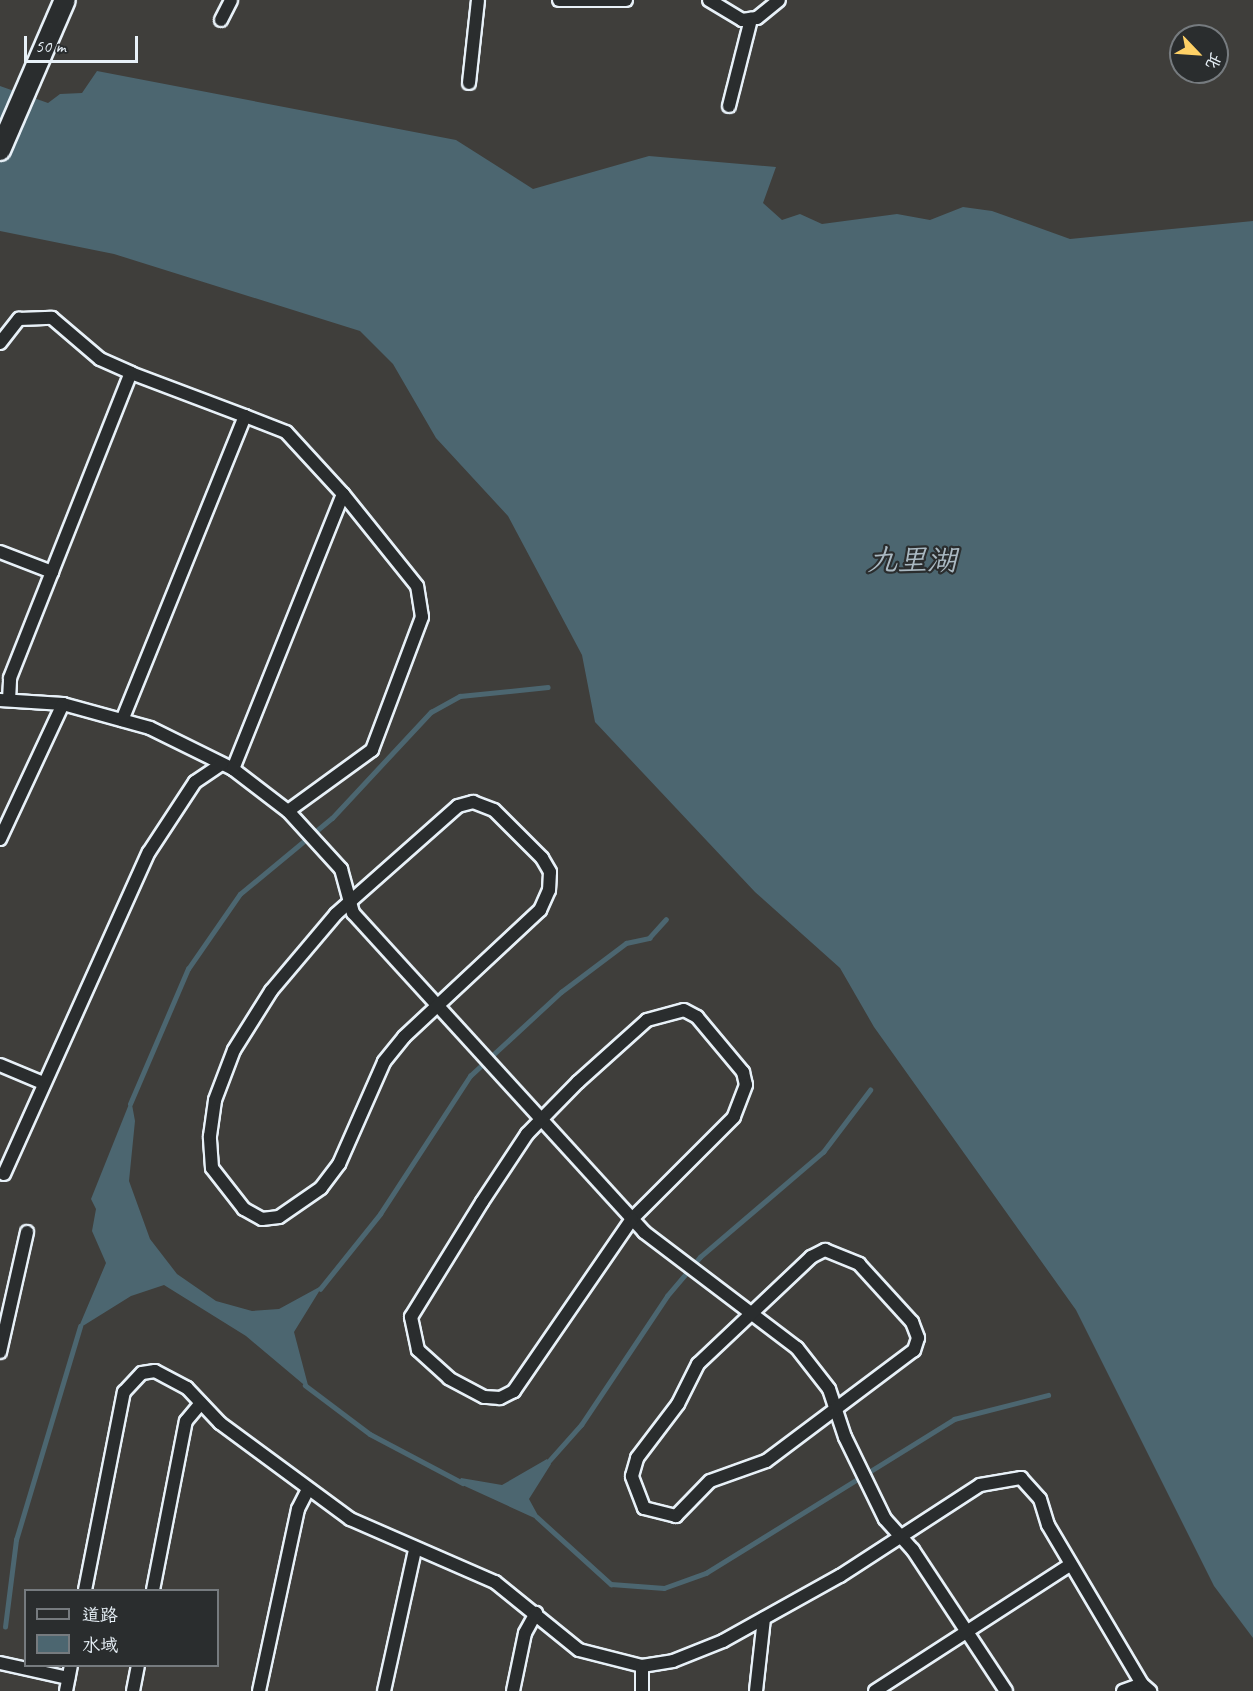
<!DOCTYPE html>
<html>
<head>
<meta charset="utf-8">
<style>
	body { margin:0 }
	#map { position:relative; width:1253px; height:1691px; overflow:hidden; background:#3f3e3b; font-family:Caveat,"LXGW WenKai TC",sans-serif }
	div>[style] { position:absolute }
	.water>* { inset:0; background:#4c6670 }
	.stream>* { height:4.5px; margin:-2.25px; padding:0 2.25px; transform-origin:2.25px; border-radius:2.25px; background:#4c6670 }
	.roads { filter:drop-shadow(2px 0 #e8f1f8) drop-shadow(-2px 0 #e8f1f8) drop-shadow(0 2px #e8f1f8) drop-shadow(0 -2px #e8f1f8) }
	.street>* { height:12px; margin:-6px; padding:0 6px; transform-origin:6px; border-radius:6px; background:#2a2d2e }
	.primary>* { height:20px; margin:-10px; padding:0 10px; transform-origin:10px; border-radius:10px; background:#2a2d2e }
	span { translate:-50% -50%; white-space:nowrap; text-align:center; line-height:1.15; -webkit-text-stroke:4.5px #2a2d2e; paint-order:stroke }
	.water-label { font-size:30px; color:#aab9c2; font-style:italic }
	.legend { position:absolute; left:24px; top:1589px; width:195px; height:78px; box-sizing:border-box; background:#2a2d2e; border:2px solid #767b7f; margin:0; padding:8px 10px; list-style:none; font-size:18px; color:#e8f1f8 }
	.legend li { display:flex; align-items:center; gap:12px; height:30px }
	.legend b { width:30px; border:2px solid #767b7f }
	.north { position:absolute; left:1169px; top:24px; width:60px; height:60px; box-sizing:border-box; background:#2a2d2e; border:2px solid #767b7f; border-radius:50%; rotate:115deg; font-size:16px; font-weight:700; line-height:24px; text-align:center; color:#e8f1f8 }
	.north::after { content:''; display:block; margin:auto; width:21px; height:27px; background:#ffd166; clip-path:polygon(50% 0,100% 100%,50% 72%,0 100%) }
	.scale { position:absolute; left:24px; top:36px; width:114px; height:27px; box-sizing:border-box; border:3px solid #e8f1f8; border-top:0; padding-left:8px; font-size:18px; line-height:21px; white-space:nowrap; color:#e8f1f8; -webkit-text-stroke:4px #2a2d2e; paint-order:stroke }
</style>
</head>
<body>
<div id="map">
	<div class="water">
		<i style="clip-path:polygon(97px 71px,456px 140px,533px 189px,649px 156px,776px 167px,763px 203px,782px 220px,800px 214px,822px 224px,897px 214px,930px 220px,963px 207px,992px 211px,1070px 239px,1253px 221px,1253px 1638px,1214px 1586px,1076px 1310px,874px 1027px,840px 968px,755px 892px,595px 722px,582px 655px,508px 516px,436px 438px,393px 364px,360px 331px,114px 254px,0 231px,0 86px,48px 103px,60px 94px,82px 93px)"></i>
		<i style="clip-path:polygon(131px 1099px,135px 1121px,129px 1181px,150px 1239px,177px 1274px,216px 1301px,252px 1311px,279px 1309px,323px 1285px,294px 1332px,309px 1389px,246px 1336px,164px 1285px,131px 1296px,78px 1329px,106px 1263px,92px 1231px,96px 1209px,91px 1199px)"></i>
		<i style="clip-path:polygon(547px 1459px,551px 1464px,529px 1499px,541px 1521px,458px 1483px,461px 1478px,502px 1485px)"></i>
	</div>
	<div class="stream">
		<i style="left:130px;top:1104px;width:147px;rotate:-66.8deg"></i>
		<i style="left:188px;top:969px;width:91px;rotate:-55.3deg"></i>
		<i style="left:240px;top:894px;width:119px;rotate:-39.6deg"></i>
		<i style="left:332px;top:818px;width:145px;rotate:-47deg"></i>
		<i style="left:431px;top:712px;width:33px;rotate:-29deg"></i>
		<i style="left:460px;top:696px;width:88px;rotate:-5.8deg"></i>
		<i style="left:320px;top:1289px;width:96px;rotate:-51.3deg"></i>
		<i style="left:380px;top:1214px;width:165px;rotate:-56.9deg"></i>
		<i style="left:470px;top:1076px;width:124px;rotate:-42.7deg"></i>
		<i style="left:561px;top:992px;width:81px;rotate:-37deg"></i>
		<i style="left:626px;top:943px;width:24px;rotate:-12deg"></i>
		<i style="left:649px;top:938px;width:25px;rotate:-48deg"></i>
		<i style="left:305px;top:1385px;width:81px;rotate:37deg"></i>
		<i style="left:370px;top:1434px;width:105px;rotate:27.8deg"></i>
		<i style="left:548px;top:1462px;width:50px;rotate:-48.3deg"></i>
		<i style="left:581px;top:1425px;width:155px;rotate:-56.3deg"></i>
		<i style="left:667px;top:1296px;width:51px;rotate:-49.8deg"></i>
		<i style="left:700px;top:1257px;width:162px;rotate:-40.5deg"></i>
		<i style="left:823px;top:1152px;width:78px;rotate:-52.8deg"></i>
		<i style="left:537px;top:1517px;width:100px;rotate:42.2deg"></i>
		<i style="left:611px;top:1584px;width:53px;rotate:4.3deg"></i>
		<i style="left:664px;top:1588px;width:45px;rotate:-19.7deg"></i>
		<i style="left:706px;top:1573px;width:292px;rotate:-31.8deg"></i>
		<i style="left:954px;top:1419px;width:97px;rotate:-14.3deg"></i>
		<i style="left:5px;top:1627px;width:88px;rotate:-82.8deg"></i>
		<i style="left:16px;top:1540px;width:223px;rotate:-73.3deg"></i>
	</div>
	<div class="roads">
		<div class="street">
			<i style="left:559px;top:0;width:67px"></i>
			<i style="left:709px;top:0;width:39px;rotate:31deg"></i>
			<i style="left:742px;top:20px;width:15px;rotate:-8deg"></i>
			<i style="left:757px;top:18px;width:28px;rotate:-39deg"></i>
			<i style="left:221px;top:20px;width:22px;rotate:-63deg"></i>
			<i style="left:469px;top:83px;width:83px;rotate:-83.8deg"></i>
			<i style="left:729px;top:106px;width:90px;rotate:-75.8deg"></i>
			<i style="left:0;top:343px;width:31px;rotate:-52deg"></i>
			<i style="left:19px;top:319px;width:33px;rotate:-2deg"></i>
			<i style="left:52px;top:318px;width:63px;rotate:40.5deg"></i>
			<i style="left:100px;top:359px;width:34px;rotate:24deg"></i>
			<i style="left:0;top:552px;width:56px;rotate:21deg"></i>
			<i style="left:0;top:700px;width:63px;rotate:3.6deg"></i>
			<i style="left:63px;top:704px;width:90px;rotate:15.4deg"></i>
			<i style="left:150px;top:728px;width:93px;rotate:26.3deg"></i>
			<i style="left:233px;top:769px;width:69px;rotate:37.4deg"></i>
			<i style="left:288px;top:811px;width:79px;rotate:47.6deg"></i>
			<i style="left:341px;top:869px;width:46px;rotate:74.7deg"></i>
			<i style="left:353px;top:913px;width:432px;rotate:47.6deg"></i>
			<i style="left:644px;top:1232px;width:192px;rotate:37.2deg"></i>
			<i style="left:797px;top:1348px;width:52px;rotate:52deg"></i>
			<i style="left:829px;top:1389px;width:51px;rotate:71.6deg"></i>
			<i style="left:845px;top:1437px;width:91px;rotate:64deg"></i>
			<i style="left:885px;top:1519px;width:42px;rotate:47.9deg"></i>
			<i style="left:913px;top:1550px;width:169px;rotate:56.6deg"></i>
			<i style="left:9px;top:700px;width:22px;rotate:-87deg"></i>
			<i style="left:10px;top:678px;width:328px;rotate:-68.4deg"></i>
			<i style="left:131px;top:373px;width:122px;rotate:20.7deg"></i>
			<i style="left:245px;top:416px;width:328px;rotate:112deg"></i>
			<i style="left:233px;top:769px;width:296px;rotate:-68.2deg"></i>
			<i style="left:343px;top:494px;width:84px;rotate:-132.6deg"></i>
			<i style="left:286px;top:432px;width:44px;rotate:-158.7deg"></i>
			<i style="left:473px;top:802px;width:22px;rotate:21deg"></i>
			<i style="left:494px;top:810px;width:68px;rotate:45deg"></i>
			<i style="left:542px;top:858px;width:16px;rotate:60deg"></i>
			<i style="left:550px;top:872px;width:18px;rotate:93deg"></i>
			<i style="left:549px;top:890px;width:22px;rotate:114deg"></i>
			<i style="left:540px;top:910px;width:186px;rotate:137deg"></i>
			<i style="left:404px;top:1037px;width:32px;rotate:129deg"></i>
			<i style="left:384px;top:1062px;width:111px;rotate:113.8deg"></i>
			<i style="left:339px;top:1164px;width:30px;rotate:127deg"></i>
			<i style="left:321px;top:1188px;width:51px;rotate:145.4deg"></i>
			<i style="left:279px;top:1217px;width:17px;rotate:173deg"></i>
			<i style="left:262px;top:1219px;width:21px;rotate:-151deg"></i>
			<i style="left:244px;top:1209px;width:52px;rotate:-128deg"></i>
			<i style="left:212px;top:1168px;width:32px;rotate:-94deg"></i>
			<i style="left:210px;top:1136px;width:36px;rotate:-82deg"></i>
			<i style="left:215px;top:1100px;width:53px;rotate:-69.2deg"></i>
			<i style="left:234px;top:1050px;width:70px;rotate:-57.9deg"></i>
			<i style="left:271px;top:991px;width:101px;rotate:-49.8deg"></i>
			<i style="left:336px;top:914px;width:163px;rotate:-41.5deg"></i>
			<i style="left:458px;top:806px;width:16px;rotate:-15deg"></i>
			<i style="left:288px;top:811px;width:104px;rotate:-36deg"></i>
			<i style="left:372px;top:750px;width:142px;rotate:-69.4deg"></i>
			<i style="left:422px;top:617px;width:31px;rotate:-99deg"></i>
			<i style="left:417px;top:586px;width:118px;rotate:-128.8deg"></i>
			<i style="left:0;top:839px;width:149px;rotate:-65deg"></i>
			<i style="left:684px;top:1010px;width:15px;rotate:28deg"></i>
			<i style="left:697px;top:1017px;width:72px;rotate:50.1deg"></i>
			<i style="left:743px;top:1072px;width:13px;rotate:77deg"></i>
			<i style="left:746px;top:1085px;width:34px;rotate:111deg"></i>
			<i style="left:734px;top:1117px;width:144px;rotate:135deg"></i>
			<i style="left:632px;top:1219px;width:209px;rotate:124.5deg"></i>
			<i style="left:514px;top:1391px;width:16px;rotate:153deg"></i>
			<i style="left:500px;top:1398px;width:16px;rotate:-176deg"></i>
			<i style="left:484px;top:1397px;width:40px;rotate:-152deg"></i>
			<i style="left:449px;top:1378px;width:42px;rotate:-137.9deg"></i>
			<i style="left:418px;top:1350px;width:34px;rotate:-102deg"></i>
			<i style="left:411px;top:1317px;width:135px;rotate:-58.3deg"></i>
			<i style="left:482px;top:1202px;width:82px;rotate:-56.5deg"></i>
			<i style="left:527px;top:1134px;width:73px;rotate:-45.6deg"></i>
			<i style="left:578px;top:1082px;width:93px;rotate:-41.9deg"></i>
			<i style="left:647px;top:1020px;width:38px;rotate:-15deg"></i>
			<i style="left:0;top:1065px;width:47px;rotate:22.7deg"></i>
			<i style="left:4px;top:1174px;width:353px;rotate:-65.8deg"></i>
			<i style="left:149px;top:852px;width:84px;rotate:-56.7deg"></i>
			<i style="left:195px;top:782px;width:32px;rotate:-34deg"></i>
			<i style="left:825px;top:1250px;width:37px;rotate:22deg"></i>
			<i style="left:859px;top:1264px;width:79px;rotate:47.6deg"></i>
			<i style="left:912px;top:1322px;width:17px;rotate:69deg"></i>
			<i style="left:918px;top:1338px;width:13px;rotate:108deg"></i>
			<i style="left:914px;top:1350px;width:185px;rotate:143.1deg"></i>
			<i style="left:766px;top:1461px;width:59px;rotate:160.3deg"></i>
			<i style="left:710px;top:1481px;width:49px;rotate:134.2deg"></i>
			<i style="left:676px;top:1516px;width:33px;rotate:-166deg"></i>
			<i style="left:644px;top:1508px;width:34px;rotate:-111deg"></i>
			<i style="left:632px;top:1476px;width:19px;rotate:-74deg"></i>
			<i style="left:637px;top:1458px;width:68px;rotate:-52.8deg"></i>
			<i style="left:678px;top:1404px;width:45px;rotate:-63.4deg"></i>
			<i style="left:698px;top:1364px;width:156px;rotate:-43.4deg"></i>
			<i style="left:811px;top:1257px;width:16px;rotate:-27deg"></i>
			<i style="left:0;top:1352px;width:123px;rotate:-77.3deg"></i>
			<i style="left:85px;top:1590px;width:202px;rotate:-78.9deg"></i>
			<i style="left:124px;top:1392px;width:26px;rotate:-47deg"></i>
			<i style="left:142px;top:1373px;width:13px;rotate:-9deg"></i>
			<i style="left:155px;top:1371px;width:36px;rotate:28deg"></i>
			<i style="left:187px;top:1388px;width:48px;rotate:46.7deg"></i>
			<i style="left:220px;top:1423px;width:162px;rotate:36.4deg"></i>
			<i style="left:350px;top:1519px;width:158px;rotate:23.5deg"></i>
			<i style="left:495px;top:1582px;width:108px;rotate:39deg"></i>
			<i style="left:579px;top:1650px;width:65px;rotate:14.3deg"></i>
			<i style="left:642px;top:1666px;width:31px;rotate:-9deg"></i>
			<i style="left:673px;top:1661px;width:54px;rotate:-21.8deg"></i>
			<i style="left:723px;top:1641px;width:134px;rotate:-29.1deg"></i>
			<i style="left:840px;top:1576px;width:167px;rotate:-33deg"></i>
			<i style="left:980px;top:1485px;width:42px;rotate:-9.7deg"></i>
			<i style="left:1021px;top:1478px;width:28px;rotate:48deg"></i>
			<i style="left:1040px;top:1499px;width:27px;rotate:73deg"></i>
			<i style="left:1048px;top:1525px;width:185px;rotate:59.4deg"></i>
			<i style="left:153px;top:1590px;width:172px;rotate:-79deg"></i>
			<i style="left:186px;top:1421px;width:23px;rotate:-50deg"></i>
			<i style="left:0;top:1663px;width:70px;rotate:12.4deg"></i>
			<i style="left:66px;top:1691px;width:25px;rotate:-79deg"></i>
			<i style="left:133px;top:1691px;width:25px;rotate:-79deg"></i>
			<i style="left:259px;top:1691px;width:186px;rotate:-77.9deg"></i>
			<i style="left:298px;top:1509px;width:20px;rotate:-63deg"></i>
			<i style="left:384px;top:1691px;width:144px;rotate:-77.6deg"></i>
			<i style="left:513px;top:1691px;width:59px;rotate:-78.3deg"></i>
			<i style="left:525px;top:1633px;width:23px;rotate:-61deg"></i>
			<i style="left:642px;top:1691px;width:25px;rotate:-90deg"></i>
			<i style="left:756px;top:1691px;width:73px;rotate:-83.7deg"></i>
			<i style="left:875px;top:1691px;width:232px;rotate:-32.9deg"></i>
			<i style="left:1123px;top:1691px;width:20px;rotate:-20deg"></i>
			<i style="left:1142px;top:1684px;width:11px;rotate:41deg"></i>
		</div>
		<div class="primary">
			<i style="left:0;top:150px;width:163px;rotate:-66.6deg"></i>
		</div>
	</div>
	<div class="water-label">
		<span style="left:912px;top:560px">九里湖</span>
	</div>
	<ul class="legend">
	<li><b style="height:8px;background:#2a2d2e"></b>道路</li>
	<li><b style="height:16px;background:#4c6670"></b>水域</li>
	</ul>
	<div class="north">北</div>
	<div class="scale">50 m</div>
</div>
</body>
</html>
